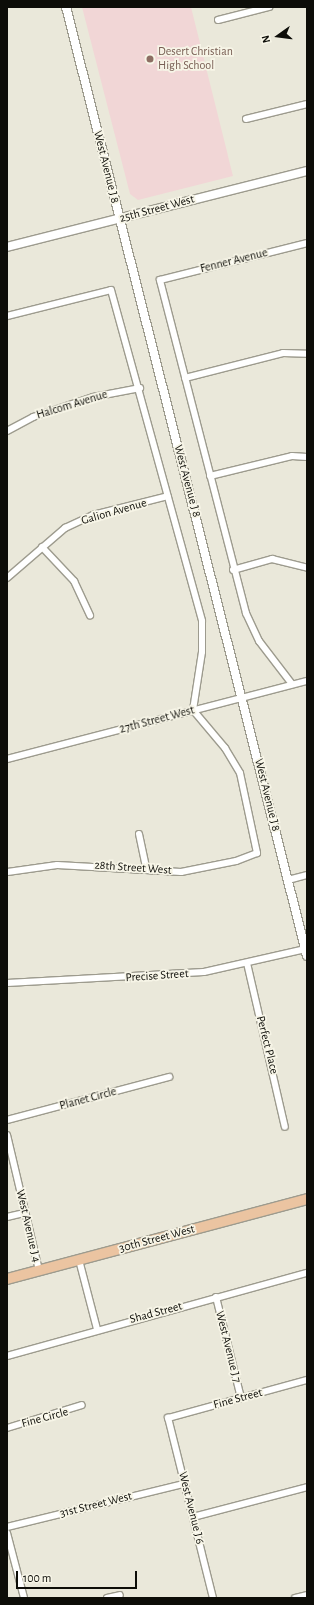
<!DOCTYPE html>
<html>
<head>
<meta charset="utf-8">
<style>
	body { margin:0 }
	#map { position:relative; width:314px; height:1605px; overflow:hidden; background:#eae8da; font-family:"Alegreya Sans",sans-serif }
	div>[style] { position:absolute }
	.education>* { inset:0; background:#f1d6d6 }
	.roads { filter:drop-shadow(1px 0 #9d9b8e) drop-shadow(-1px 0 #9d9b8e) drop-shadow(0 1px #9d9b8e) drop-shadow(0 -1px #9d9b8e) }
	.minor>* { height:6px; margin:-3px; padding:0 3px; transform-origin:3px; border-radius:3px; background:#fff }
	.tertiary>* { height:8px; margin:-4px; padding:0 4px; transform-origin:4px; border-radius:4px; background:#fff }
	.primary>* { height:10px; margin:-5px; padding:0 5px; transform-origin:5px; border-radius:5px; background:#ebc4a1 }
	.dots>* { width:11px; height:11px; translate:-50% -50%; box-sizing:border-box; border:2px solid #f7f5e7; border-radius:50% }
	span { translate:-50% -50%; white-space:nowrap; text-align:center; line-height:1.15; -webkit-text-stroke:3.5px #f7f5e7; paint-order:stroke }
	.education-label { font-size:12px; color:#785e54 }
	.left { translate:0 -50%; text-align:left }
	.street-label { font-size:12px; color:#0d0d08 }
	.frame { position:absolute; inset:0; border:8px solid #0d0d08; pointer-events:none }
	.north { position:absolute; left:258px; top:16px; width:40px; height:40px; -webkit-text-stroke:3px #f7f5e7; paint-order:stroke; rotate:256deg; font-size:11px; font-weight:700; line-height:16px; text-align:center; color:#0d0d08 }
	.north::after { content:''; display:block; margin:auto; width:14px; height:18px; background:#0d0d08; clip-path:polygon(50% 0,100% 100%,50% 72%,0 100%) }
	.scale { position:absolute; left:16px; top:1571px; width:121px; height:18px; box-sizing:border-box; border:2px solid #0d0d08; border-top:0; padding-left:5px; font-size:12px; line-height:14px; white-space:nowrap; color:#0d0d08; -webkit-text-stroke:3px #f7f5e7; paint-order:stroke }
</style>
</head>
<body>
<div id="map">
	<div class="education">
		<i style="clip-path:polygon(82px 7px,191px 7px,233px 176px,138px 200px,130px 194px)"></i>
	</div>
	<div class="roads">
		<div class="minor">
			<i style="left:218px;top:20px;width:53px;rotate:-14.3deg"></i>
			<i style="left:246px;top:119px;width:63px;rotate:-13.8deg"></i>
			<i style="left:7px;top:316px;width:107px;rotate:-14deg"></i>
			<i style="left:111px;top:290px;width:343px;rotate:74.6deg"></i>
			<i style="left:202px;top:621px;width:31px;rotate:90deg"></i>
			<i style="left:202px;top:652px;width:59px;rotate:98.8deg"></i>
			<i style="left:193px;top:710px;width:50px;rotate:49.9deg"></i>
			<i style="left:225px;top:748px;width:29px;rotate:59deg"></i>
			<i style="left:240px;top:773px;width:82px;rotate:78deg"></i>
			<i style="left:257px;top:853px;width:22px;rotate:159deg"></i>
			<i style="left:236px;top:861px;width:56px;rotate:168.7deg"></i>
			<i style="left:181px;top:872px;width:124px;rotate:-176.8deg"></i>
			<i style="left:57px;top:865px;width:50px;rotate:172deg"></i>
			<i style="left:185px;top:378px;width:101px;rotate:-14.3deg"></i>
			<i style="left:283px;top:353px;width:24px;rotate:2deg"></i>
			<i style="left:7px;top:431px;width:30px;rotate:-28deg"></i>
			<i style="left:33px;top:417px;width:63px;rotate:-18.4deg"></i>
			<i style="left:93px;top:397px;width:48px;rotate:-10.8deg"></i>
			<i style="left:210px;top:476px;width:84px;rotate:-13.7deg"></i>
			<i style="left:292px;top:456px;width:15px;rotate:4deg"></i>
			<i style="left:42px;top:547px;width:47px;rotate:46.7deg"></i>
			<i style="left:74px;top:581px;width:38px;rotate:65deg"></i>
			<i style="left:233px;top:570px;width:41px;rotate:-15.8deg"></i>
			<i style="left:272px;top:559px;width:36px;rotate:14deg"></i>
			<i style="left:7px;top:578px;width:77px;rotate:-40.8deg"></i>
			<i style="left:65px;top:528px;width:31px;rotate:-25deg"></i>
			<i style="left:93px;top:515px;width:77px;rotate:-14.2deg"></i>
			<i style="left:292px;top:684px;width:54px;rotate:-127.5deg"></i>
			<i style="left:259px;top:641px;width:31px;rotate:-115deg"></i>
			<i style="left:246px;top:613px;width:344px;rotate:-104.5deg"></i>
			<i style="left:160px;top:280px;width:152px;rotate:-14.1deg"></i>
			<i style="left:7px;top:759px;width:310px;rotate:-14.6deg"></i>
			<i style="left:139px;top:834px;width:34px;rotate:78deg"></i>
			<i style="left:288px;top:880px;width:20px;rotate:-15deg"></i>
			<i style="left:247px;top:963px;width:168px;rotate:77deg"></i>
			<i style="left:7px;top:983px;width:197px;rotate:-3.2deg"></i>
			<i style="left:204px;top:972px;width:104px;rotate:-12.8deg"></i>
			<i style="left:7px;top:1120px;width:168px;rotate:-14.9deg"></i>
			<i style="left:7px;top:1135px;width:139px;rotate:76.7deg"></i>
			<i style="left:7px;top:1217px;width:18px;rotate:-13deg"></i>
			<i style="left:79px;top:1260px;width:71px;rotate:75.4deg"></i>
			<i style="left:216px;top:1297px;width:104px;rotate:76.1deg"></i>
			<i style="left:7px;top:1356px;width:311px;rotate:-15.5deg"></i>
			<i style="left:7px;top:1428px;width:78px;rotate:-17deg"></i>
			<i style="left:193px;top:1517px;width:118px;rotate:-14.7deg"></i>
			<i style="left:7px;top:1527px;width:182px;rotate:-13.7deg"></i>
			<i style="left:7px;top:1533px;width:67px;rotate:75.3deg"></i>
			<i style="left:107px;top:1598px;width:13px;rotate:-13deg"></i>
			<i style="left:213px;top:1598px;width:186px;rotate:-104deg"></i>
			<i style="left:168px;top:1418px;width:144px;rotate:-15.3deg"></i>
			<i style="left:295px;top:1598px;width:12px;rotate:-14deg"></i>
		</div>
		<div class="tertiary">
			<i style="left:66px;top:7px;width:979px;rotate:75.75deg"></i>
			<i style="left:7px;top:247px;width:309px;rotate:-14.2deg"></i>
		</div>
		<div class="primary">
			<i style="left:7px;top:1279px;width:310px;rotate:-14.9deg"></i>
		</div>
	</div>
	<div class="dots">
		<i style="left:150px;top:59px;background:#8d6e63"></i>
	</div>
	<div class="education-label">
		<span class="left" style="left:158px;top:59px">Desert Christian<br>High School</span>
	</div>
	<div class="street-label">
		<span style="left:106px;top:167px;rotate:76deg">West Avenue J 8</span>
		<span style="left:157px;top:209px;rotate:-15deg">25th Street West</span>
		<span style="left:234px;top:261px;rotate:-14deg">Fenner Avenue</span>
		<span style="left:72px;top:405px;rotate:-17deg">Halcom Avenue</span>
		<span style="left:187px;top:481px;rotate:75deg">West Avenue J 8</span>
		<span style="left:114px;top:512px;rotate:-16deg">Galion Avenue</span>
		<span style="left:157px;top:720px;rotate:-15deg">27th Street West</span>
		<span style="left:267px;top:795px;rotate:76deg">West Avenue J 8</span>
		<span style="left:133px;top:868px;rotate:4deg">28th Street West</span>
		<span style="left:157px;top:976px;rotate:-4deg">Precise Street</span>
		<span style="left:267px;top:1045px;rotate:76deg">Perfect Place</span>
		<span style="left:88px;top:1099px;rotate:-15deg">Planet Circle</span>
		<span style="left:28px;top:1226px;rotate:77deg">West Avenue J 4</span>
		<span style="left:157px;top:1239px;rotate:-15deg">30th Street West</span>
		<span style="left:156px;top:1313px;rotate:-15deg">Shad Street</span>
		<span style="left:228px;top:1347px;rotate:76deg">West Avenue J 7</span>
		<span style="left:238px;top:1399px;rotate:-15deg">Fine Street</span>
		<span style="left:45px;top:1418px;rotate:-15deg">Fine Circle</span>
		<span style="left:96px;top:1505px;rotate:-14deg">31st Street West</span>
		<span style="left:191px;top:1508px;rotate:76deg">West Avenue J 6</span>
	</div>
	<div class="frame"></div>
	<div class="north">N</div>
	<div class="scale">100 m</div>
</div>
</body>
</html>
